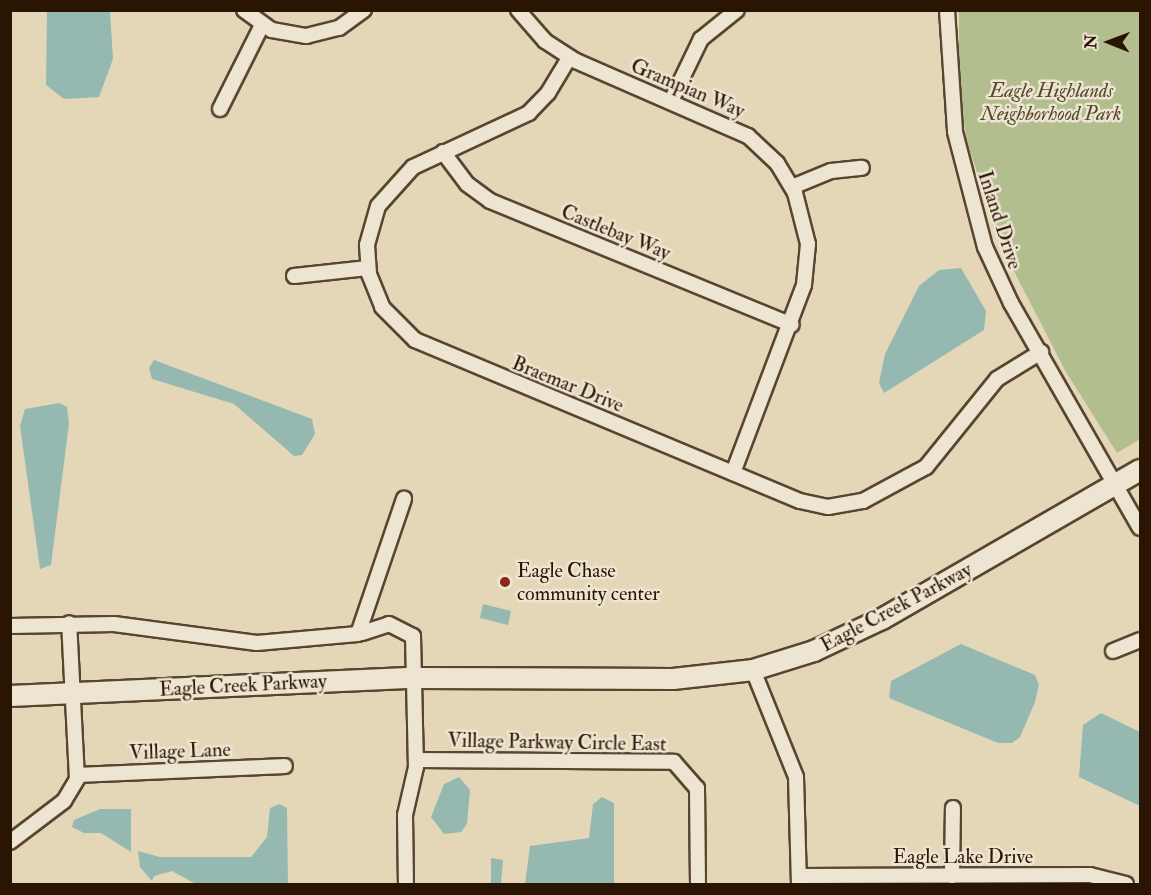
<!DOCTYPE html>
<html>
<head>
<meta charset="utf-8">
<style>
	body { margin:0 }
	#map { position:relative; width:1151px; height:895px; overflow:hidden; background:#e4d7b8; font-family:"IM FELL Double Pica",serif }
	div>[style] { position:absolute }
	.green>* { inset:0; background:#b3be8f }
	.water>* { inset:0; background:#95b9b1 }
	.roads { filter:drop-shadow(2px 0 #584530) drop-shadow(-2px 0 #584530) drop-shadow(0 2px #584530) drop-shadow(0 -2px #584530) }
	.street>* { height:14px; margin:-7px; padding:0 7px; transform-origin:7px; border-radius:7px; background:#ede5d1 }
	.secondary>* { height:20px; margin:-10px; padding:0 10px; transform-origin:10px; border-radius:10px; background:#ede5d1 }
	.dots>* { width:16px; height:16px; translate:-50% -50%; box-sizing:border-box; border:3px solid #ede5d1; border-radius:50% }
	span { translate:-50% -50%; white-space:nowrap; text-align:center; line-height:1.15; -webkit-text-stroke:5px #ede5d1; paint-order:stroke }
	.street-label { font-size:20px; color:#2a1402 }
	.park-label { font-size:20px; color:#53472c; font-style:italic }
	.poi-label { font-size:20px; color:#2a1402 }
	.left { translate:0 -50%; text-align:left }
	.frame { position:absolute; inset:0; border:12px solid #2a1402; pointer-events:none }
	.north { position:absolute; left:1079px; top:12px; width:60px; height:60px; -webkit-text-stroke:4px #ede5d1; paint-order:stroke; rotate:271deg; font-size:16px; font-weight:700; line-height:24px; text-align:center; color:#2a1402 }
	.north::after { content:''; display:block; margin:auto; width:21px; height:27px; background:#2a1402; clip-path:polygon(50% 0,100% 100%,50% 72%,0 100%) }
</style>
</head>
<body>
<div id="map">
	<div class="green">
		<i style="clip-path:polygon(959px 11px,1140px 11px,1140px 439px,1117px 453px,1066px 372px,1003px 250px,967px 142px,959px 92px)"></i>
	</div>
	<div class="water">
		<i style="clip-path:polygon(47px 10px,110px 11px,113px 59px,99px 97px,64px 99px,46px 85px)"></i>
		<i style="clip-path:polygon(961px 268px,986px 311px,984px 330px,884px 393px,879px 383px,885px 354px,919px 286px,939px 270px)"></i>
		<i style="clip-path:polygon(154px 360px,312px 419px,315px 434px,302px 455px,294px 456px,234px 404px,152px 379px,149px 368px)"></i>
		<i style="clip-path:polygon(59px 403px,67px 407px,69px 423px,51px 565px,40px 569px,20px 426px,25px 409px)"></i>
		<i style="clip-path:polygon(483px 604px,511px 611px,508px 625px,480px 618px)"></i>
		<i style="clip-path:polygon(961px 644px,1035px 675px,1039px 685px,1035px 702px,1020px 737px,1012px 743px,998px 743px,889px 698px,891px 681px)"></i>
		<i style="clip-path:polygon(1101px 713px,1140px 732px,1140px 806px,1079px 777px,1083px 725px)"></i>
		<i style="clip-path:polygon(459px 777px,470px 790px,467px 824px,461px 832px,444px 834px,431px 817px,444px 784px)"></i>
		<i style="clip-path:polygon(602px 797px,614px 803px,614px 884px,525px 884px,530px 846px,589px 838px,593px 804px)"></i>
		<i style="clip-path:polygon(279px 804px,287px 808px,288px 884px,196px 884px,172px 871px,154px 876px,152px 881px,140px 867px,138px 851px,160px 857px,251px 857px,267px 837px,270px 808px)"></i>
		<i style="clip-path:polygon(100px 809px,131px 809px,131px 852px,101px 833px,84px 833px,72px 827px,74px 820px)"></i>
		<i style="clip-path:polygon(491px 858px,503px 860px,501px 884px,491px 884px)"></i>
	</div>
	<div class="roads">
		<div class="street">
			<i style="left:244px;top:10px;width:34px;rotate:36deg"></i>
			<i style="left:272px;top:30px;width:35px;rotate:10deg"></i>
			<i style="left:306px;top:36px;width:34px;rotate:-14deg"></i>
			<i style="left:339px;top:28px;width:31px;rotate:-36deg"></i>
			<i style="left:518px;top:10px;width:41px;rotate:48.9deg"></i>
			<i style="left:545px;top:41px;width:37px;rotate:33deg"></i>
			<i style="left:576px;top:61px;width:188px;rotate:23.6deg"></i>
			<i style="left:748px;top:136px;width:40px;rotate:43deg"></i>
			<i style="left:777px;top:163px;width:35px;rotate:59deg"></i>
			<i style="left:795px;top:193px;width:53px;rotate:75.7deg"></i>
			<i style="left:808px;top:244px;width:41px;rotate:95.6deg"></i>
			<i style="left:804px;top:285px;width:201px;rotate:110.7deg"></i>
			<i style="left:947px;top:10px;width:122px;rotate:86.2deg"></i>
			<i style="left:955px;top:132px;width:119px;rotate:75.4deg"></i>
			<i style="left:985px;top:247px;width:62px;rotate:65.1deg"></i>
			<i style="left:1011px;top:303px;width:259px;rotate:60.2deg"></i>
			<i style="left:569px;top:58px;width:41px;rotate:121deg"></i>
			<i style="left:548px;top:93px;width:28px;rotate:134deg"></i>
			<i style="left:529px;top:113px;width:128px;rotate:155deg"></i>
			<i style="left:413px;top:167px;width:52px;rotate:131.9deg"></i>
			<i style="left:378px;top:206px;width:41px;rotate:105.8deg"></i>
			<i style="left:367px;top:245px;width:29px;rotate:86deg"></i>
			<i style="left:369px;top:274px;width:35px;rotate:68deg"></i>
			<i style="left:382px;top:307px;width:47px;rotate:45deg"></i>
			<i style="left:415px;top:340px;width:417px;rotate:22.7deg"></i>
			<i style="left:800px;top:501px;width:29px;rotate:12deg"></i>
			<i style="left:828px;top:507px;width:36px;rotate:-10deg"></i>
			<i style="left:863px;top:501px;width:72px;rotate:-28.4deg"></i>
			<i style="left:926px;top:467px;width:113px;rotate:-51.1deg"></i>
			<i style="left:997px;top:379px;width:52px;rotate:-31.5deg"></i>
			<i style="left:671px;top:101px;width:69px;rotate:-64.2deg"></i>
			<i style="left:701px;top:39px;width:46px;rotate:-38.9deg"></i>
			<i style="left:220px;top:109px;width:94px;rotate:-63.4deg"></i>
			<i style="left:443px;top:152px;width:40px;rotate:53deg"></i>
			<i style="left:467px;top:184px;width:29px;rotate:36deg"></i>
			<i style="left:490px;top:201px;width:326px;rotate:22.3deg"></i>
			<i style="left:792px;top:187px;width:42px;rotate:-22.3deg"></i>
			<i style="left:831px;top:171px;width:31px;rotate:-6deg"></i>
			<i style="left:294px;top:276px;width:74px;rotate:-6.2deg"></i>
			<i style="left:10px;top:626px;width:104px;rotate:-1.1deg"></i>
			<i style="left:114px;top:624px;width:144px;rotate:7.6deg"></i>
			<i style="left:257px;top:643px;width:101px;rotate:-5.1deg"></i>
			<i style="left:358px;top:634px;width:143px;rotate:-71.2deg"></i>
			<i style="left:362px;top:633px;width:28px;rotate:-18deg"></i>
			<i style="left:389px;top:624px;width:27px;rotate:27deg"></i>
			<i style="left:413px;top:636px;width:131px;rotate:88.7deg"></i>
			<i style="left:416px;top:767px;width:49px;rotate:102.9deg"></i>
			<i style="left:405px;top:815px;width:69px;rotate:89.2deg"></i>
			<i style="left:1113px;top:651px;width:29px;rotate:-22deg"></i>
			<i style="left:753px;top:670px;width:115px;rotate:68.1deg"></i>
			<i style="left:796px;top:777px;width:105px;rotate:88.4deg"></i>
			<i style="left:417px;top:760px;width:257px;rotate:0.4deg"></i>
			<i style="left:674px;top:762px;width:35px;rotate:49deg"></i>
			<i style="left:697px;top:788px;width:96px;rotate:89.4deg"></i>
			<i style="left:78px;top:775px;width:207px;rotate:-2.5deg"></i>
			<i style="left:10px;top:842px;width:68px;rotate:-37.2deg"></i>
			<i style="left:64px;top:801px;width:26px;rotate:-59deg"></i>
			<i style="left:77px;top:779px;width:156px;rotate:-92.9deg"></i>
			<i style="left:799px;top:876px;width:291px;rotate:-0.2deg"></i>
			<i style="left:1090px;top:875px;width:37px;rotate:14deg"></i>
			<i style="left:952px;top:876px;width:68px;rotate:-89.2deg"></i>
		</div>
		<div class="secondary">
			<i style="left:10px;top:696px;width:403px;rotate:-2.6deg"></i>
			<i style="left:413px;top:678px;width:260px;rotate:0.2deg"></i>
			<i style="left:673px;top:679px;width:81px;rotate:-6.4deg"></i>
			<i style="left:753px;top:670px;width:64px;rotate:-17.3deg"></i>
			<i style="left:814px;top:651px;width:75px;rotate:-25.2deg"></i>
			<i style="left:882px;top:619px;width:298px;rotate:-30deg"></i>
		</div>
	</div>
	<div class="dots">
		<i style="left:505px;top:582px;background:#8f2418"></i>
	</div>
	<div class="street-label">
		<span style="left:688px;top:88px;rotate:23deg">Grampian Way</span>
		<span style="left:1000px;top:220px;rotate:72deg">Inland Drive</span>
		<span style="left:616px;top:232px;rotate:22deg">Castlebay Way</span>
		<span style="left:568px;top:384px;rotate:22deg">Braemar Drive</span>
		<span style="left:896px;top:607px;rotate:-28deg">Eagle Creek Parkway</span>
		<span style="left:243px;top:685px;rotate:-3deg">Eagle Creek Parkway</span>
		<span style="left:557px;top:742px;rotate:1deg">Village Parkway Circle East</span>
		<span style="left:180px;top:751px;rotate:-2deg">Village Lane</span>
		<span style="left:963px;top:856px">Eagle Lake Drive</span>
	</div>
	<div class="park-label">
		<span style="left:1051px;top:102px">Eagle Highlands<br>Neighborhood Park</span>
	</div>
	<div class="poi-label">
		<span class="left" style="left:517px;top:582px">Eagle Chase<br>community center</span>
	</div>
	<div class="frame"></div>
	<div class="north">N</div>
</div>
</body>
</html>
